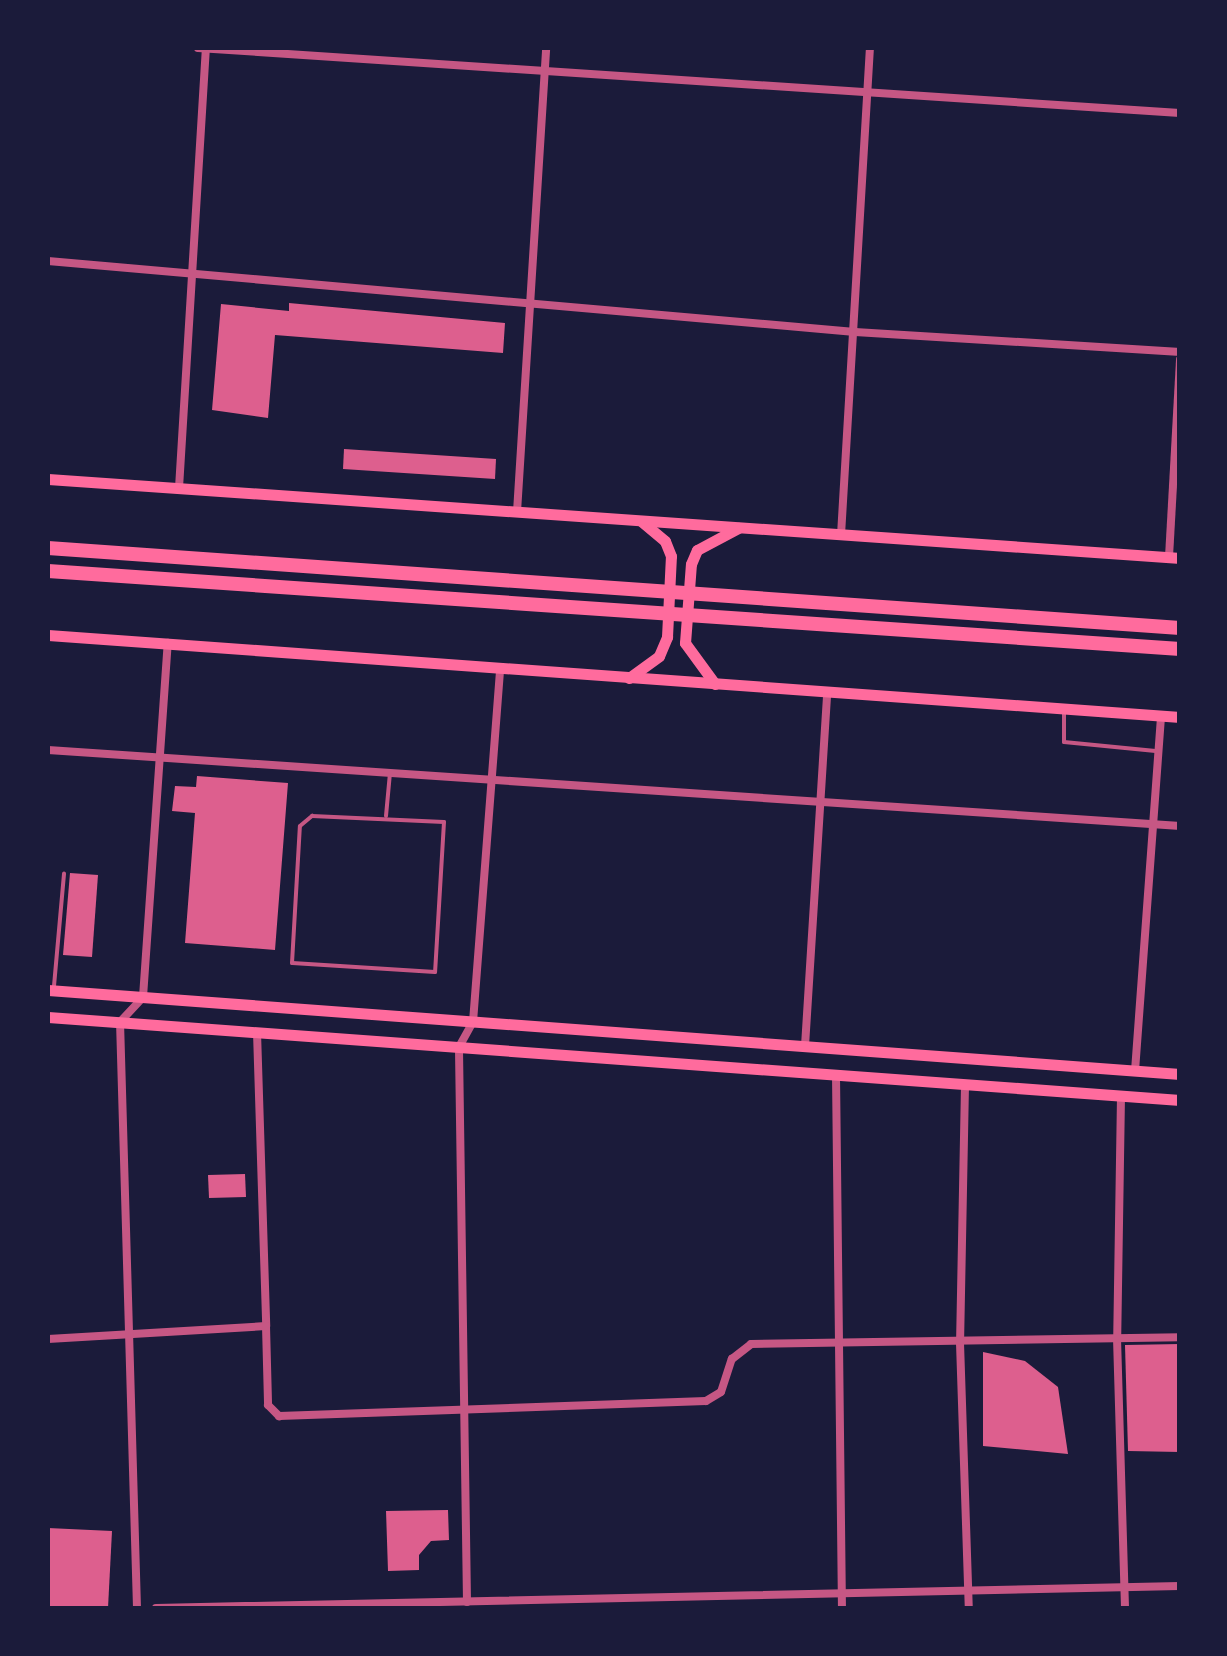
<!DOCTYPE html>
<html>
<head>
<meta charset="utf-8">
<style>
	body { margin:0 }
	#map { position:relative; width:1227px; height:1656px; overflow:hidden; background:#1b1b3a; font-family:Overpass,sans-serif }
	div>[style] { position:absolute }
	.building>* { inset:0; background:#dd5f8e }
	.service>* { height:4px; margin:-2px; padding:0 2px; transform-origin:2px; border-radius:2px; background:#c65784 }
	.minor>* { height:8px; margin:-4px; padding:0 4px; transform-origin:4px; border-radius:4px; background:#c65784 }
	.secondary>* { height:11px; margin:-5.5px; padding:0 5.5px; transform-origin:5.5px; border-radius:5.5px; background:#ff6b9d }
	.motorway>* { height:14px; margin:-7px; padding:0 7px; transform-origin:7px; border-radius:7px; background:#ff6b9d }
	span { translate:-50% -50%; white-space:nowrap; text-align:center; line-height:1.15; -webkit-text-stroke:9px #1b1b3a; paint-order:stroke }
	.frame { position:absolute; inset:0; border:50px solid #1b1b3a; pointer-events:none }
</style>
</head>
<body>
<div id="map">
	<div class="building">
		<i style="clip-path:polygon(289px 303px,505px 323px,503px 353px,275px 335px,268px 418px,212px 410px,221px 304px,289px 311px)"></i>
		<i style="clip-path:polygon(344px 449px,496px 459px,495px 479px,343px 469px)"></i>
		<i style="clip-path:polygon(197px 776px,288px 783px,275px 950px,185px 943px,195px 813px,172px 811px,175px 786px,196px 787px)"></i>
		<i style="clip-path:polygon(70px 873px,98px 875px,92px 957px,63px 955px)"></i>
		<i style="clip-path:polygon(245px 1174px,246px 1197px,209px 1198px,208px 1175px)"></i>
		<i style="clip-path:polygon(1180px 1344px,1180px 1452px,1128px 1451px,1125px 1345px)"></i>
		<i style="clip-path:polygon(983px 1352px,1025px 1361px,1058px 1387px,1068px 1454px,983px 1446px)"></i>
		<i style="clip-path:polygon(448px 1510px,449px 1540px,431px 1541px,419px 1555px,419px 1570px,388px 1571px,386px 1511px)"></i>
		<i style="clip-path:polygon(48px 1528px,112px 1531px,108px 1608px,48px 1608px)"></i>
	</div>
	<div class="service">
		<i style="left:1064px;top:713px;width:29px;rotate:90deg"></i>
		<i style="left:1064px;top:742px;width:92px;rotate:5.6deg"></i>
		<i style="left:312px;top:816px;width:132px;rotate:2.6deg"></i>
		<i style="left:444px;top:822px;width:150px;rotate:93.4deg"></i>
		<i style="left:435px;top:972px;width:143px;rotate:-176.4deg"></i>
		<i style="left:292px;top:963px;width:137px;rotate:-86.7deg"></i>
		<i style="left:300px;top:826px;width:16px;rotate:-40deg"></i>
		<i style="left:386px;top:816px;width:43px;rotate:-84.7deg"></i>
		<i style="left:54px;top:986px;width:113px;rotate:-84.9deg"></i>
	</div>
	<div class="minor">
		<i style="left:198px;top:48px;width:984px;rotate:3.79deg"></i>
		<i style="left:48px;top:261px;width:810px;rotate:5.03deg"></i>
		<i style="left:855px;top:332px;width:326px;rotate:3.5deg"></i>
		<i style="left:179px;top:488px;width:441px;rotate:-86.5deg"></i>
		<i style="left:517px;top:512px;width:465px;rotate:-86.4deg"></i>
		<i style="left:841px;top:535px;width:488px;rotate:-86.6deg"></i>
		<i style="left:1169px;top:557px;width:198px;rotate:-86.8deg"></i>
		<i style="left:48px;top:750px;width:1135px;rotate:3.84deg"></i>
		<i style="left:257px;top:1032px;width:294px;rotate:88.2deg"></i>
		<i style="left:805px;top:1046px;width:355px;rotate:-86.4deg"></i>
		<i style="left:1135px;top:1071px;width:356px;rotate:-85.8deg"></i>
		<i style="left:836px;top:1075px;width:533px;rotate:89.36deg"></i>
		<i style="left:965px;top:1085px;width:258px;rotate:91.1deg"></i>
		<i style="left:960px;top:1343px;width:265px;rotate:88.1deg"></i>
		<i style="left:1121px;top:1096px;width:242px;rotate:90.9deg"></i>
		<i style="left:1117px;top:1338px;width:270px;rotate:88.3deg"></i>
		<i style="left:48px;top:1339px;width:218px;rotate:-3.4deg"></i>
		<i style="left:266px;top:1326px;width:79px;rotate:88.5deg"></i>
		<i style="left:268px;top:1405px;width:16px;rotate:45deg"></i>
		<i style="left:279px;top:1416px;width:427px;rotate:-2deg"></i>
		<i style="left:706px;top:1401px;width:17px;rotate:-31deg"></i>
		<i style="left:721px;top:1392px;width:35px;rotate:-72deg"></i>
		<i style="left:732px;top:1359px;width:24px;rotate:-38deg"></i>
		<i style="left:751px;top:1344px;width:429px;rotate:-0.9deg"></i>
		<i style="left:467px;top:1602px;width:555px;rotate:-90.83deg"></i>
		<i style="left:459px;top:1047px;width:29px;rotate:-61deg"></i>
		<i style="left:473px;top:1022px;width:355px;rotate:-85.6deg"></i>
		<i style="left:137px;top:1608px;width:586px;rotate:-91.66deg"></i>
		<i style="left:120px;top:1022px;width:34px;rotate:-47deg"></i>
		<i style="left:143px;top:997px;width:355px;rotate:-86deg"></i>
		<i style="left:156px;top:1608px;width:1024px;rotate:-1.23deg"></i>
	</div>
	<div class="secondary">
		<i style="left:48px;top:479px;width:1135px;rotate:3.99deg"></i>
		<i style="left:48px;top:635px;width:1135px;rotate:4.14deg"></i>
		<i style="left:629px;top:678px;width:37px;rotate:-36deg"></i>
		<i style="left:659px;top:656px;width:21px;rotate:-67deg"></i>
		<i style="left:667px;top:637px;width:81px;rotate:-87.2deg"></i>
		<i style="left:671px;top:556px;width:16px;rotate:-112deg"></i>
		<i style="left:665px;top:541px;width:30px;rotate:-140deg"></i>
		<i style="left:715px;top:684px;width:51px;rotate:-126.2deg"></i>
		<i style="left:685px;top:643px;width:79px;rotate:-85.7deg"></i>
		<i style="left:691px;top:564px;width:15px;rotate:-67deg"></i>
		<i style="left:697px;top:550px;width:47px;rotate:-28.2deg"></i>
		<i style="left:48px;top:990px;width:1135px;rotate:4.24deg"></i>
		<i style="left:48px;top:1017px;width:1135px;rotate:4.19deg"></i>
	</div>
	<div class="motorway">
		<i style="left:48px;top:548px;width:1135px;rotate:4.04deg"></i>
		<i style="left:48px;top:571px;width:1135px;rotate:3.94deg"></i>
	</div>
	<div class="frame"></div>
</div>
</body>
</html>
